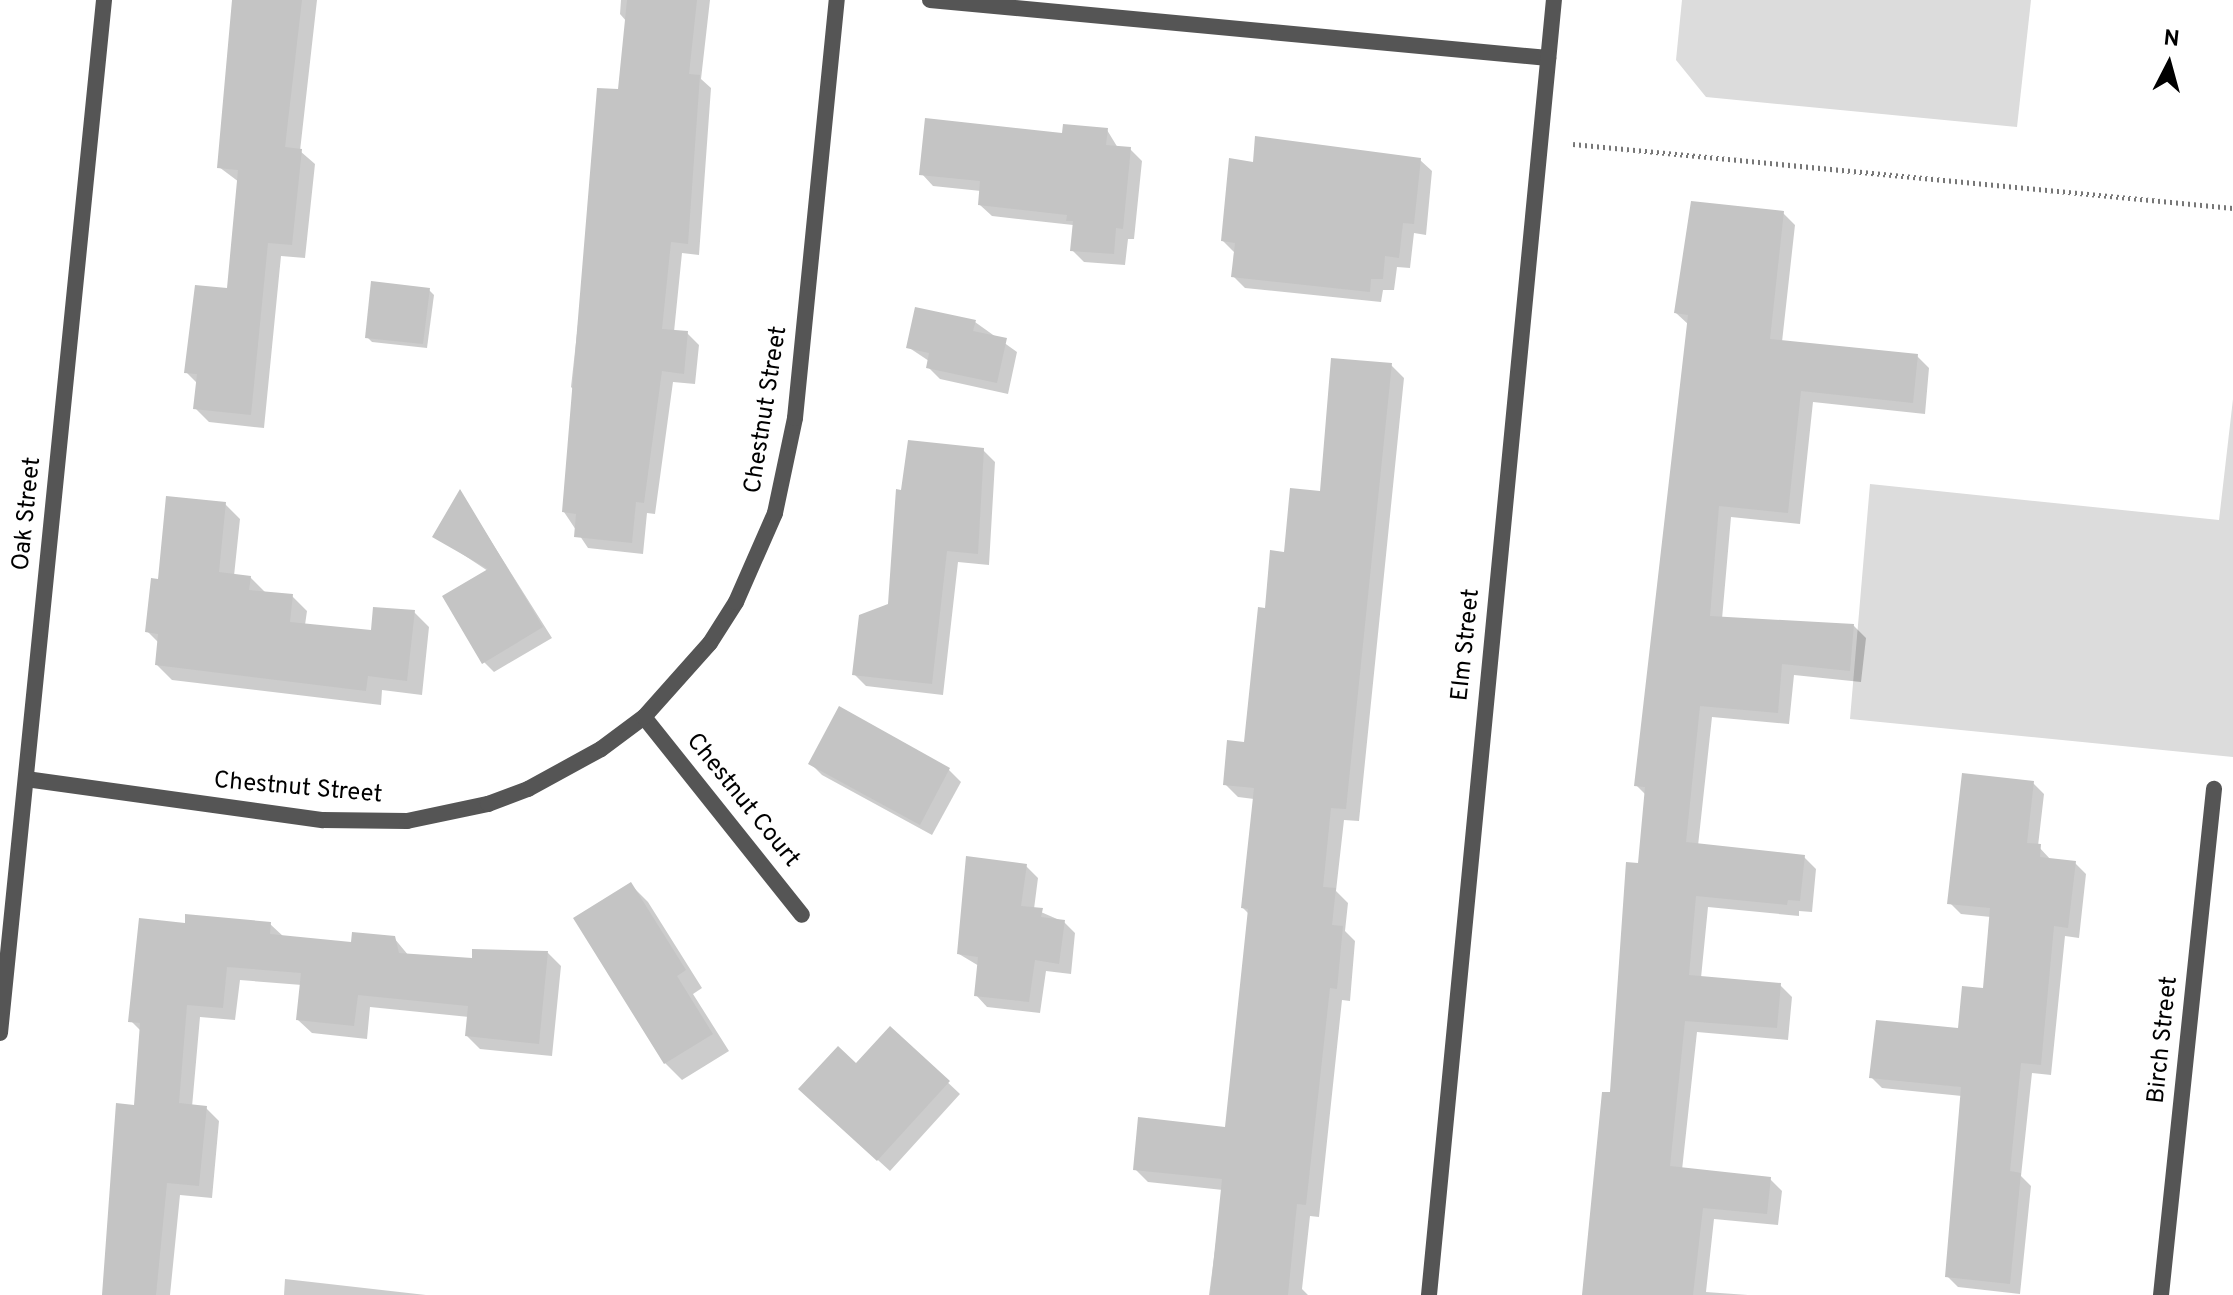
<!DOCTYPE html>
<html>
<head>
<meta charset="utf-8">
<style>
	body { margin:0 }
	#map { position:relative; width:2233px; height:1295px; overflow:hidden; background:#fff; font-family:Overpass,sans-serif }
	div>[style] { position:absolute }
	.green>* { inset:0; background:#dcdcdc }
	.shadow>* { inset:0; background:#0003 }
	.building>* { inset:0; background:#c4c4c4 }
	.path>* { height:5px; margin-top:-2.5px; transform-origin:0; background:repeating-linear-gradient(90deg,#777 0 2px,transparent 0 6px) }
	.minor>* { height:16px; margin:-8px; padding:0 8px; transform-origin:8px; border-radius:8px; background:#555 }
	.tertiary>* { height:16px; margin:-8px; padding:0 8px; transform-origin:8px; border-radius:8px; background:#555 }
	span { translate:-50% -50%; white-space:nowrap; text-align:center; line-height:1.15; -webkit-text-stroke:6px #fff; paint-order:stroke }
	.street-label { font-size:24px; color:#000 }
	.north { position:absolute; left:2129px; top:24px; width:80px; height:80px; -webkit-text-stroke:6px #fff; paint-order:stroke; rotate:6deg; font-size:22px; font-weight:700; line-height:32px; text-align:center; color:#000 }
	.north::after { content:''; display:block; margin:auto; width:28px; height:36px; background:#000; clip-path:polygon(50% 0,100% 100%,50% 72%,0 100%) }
</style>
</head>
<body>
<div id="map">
	<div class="green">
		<i style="clip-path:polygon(1682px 0,2031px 0,2017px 127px,1706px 97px,1676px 60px)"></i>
		<i style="clip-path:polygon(2233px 399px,2233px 757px,1850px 719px,1870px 484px,2219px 520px)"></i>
	</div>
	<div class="shadow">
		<i style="clip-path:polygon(234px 0,317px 0,300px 151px,315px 164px,305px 258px,281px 256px,264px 428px,209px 422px,195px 408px,198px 384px,187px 373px,229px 291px,239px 182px,219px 167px)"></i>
		<i style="clip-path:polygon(621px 0,710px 0,701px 79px,711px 88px,699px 255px,682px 253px,674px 332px,687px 333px,699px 345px,695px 384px,673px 382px,655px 514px,647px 513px,643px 554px,588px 548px,564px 512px,577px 393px,571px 387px,599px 136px,620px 92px,627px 22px,620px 14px)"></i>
		<i style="clip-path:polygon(1107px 130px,1118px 148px,1130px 149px,1142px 161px,1134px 239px,1128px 239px,1125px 265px,1084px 262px,1072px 250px,1073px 225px,992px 216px,980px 205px,981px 191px,933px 186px,922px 174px,1064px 135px)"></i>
		<i style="clip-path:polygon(1420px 160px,1432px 171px,1426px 235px,1414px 233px,1410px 268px,1397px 267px,1394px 290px,1383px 290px,1381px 302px,1245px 288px,1233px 276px,1234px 252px,1223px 241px,1254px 164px)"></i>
		<i style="clip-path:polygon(1783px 213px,1795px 225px,1782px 342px,1917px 356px,1929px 368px,1925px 414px,1813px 402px,1800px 524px,1731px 517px,1722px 619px,1854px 626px,1866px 638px,1861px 682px,1794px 675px,1789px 724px,1712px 717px,1698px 846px,1804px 857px,1816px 869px,1812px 912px,1799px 911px,1799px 916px,1708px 907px,1701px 978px,1780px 985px,1792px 997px,1788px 1040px,1697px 1032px,1682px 1170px,1770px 1179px,1782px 1191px,1778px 1225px,1714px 1219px,1706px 1292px,1748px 1295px,1584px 1295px,1640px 865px,1646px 795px,1636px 785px,1689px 325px,1676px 313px)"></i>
		<i style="clip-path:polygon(429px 290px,434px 295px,427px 348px,372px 342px,367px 337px)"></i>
		<i style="clip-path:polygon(975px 322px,1017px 352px,1008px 394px,940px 379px,928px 367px,929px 361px,908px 347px)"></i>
		<i style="clip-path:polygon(1391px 365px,1404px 378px,1359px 821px,1344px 820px,1336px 891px,1348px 903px,1345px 931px,1355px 941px,1350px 1001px,1342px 1000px,1319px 1217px,1310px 1216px,1302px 1289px,1308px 1295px,1209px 1295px,1223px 1190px,1148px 1182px,1135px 1169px,1227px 1129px,1249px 914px,1243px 908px,1254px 799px,1238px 797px,1225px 784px,1246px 744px,1267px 610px,1286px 554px)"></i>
		<i style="clip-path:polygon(983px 450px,995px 462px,989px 565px,958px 562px,943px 695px,866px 686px,854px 674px)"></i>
		<i style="clip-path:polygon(460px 492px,552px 638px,494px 672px,484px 662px,488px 571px,435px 536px)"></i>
		<i style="clip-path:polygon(225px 504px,240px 519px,234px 576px,250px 577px,265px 592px,292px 596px,307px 611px,305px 625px,373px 632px,414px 612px,429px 627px,422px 695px,382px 690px,381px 705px,172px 680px,157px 665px,159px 643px,147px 631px,159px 581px)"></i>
		<i style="clip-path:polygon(840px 709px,949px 770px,961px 782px,932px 835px,822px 775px,810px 763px)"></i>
		<i style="clip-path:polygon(2033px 783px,2044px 794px,2038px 846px,2051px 860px,2075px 863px,2086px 874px,2079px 938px,2065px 936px,2051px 1075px,2032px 1073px,2021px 1176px,2031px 1186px,2020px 1294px,1958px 1287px,1947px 1276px,1962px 1096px,1882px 1088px,1871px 1077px,1959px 1030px,1985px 990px,1991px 917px,1961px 914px,1950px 903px)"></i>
		<i style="clip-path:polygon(1026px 866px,1038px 878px,1034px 909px,1064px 922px,1075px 933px,1071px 974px,1046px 971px,1040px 1013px,987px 1007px,976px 995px,979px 966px,959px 954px)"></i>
		<i style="clip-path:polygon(631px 885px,648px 902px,702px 988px,693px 994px,729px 1051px,682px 1080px,665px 1063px)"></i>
		<i style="clip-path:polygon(270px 924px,284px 937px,353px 945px,394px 938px,409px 956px,474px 960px,548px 953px,561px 966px,552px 1056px,480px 1049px,467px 1036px,469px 1017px,370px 1007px,367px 1039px,312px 1033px,298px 1020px,302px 985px,240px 980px,235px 1020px,200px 1017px,192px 1107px,206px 1108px,219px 1121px,212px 1198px,180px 1195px,170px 1295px,103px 1295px,136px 1107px,142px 1032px,131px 1021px,187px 925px)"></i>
		<i style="clip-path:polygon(890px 1028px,960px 1094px,890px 1171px,813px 1101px,856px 1066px)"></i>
		<i style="clip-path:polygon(285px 1279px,426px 1295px,284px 1295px)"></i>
	</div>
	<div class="building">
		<i style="clip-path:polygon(232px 0,302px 0,285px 147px,302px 149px,292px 245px,268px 243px,251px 415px,193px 409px,197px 374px,184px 373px,195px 285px,227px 288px,238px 170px,217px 168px)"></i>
		<i style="clip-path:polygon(627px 0,697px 0,689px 74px,700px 75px,688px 244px,671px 242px,662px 329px,688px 331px,684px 374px,662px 371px,644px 503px,636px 502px,632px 543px,574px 537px,576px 514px,562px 512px,597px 88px,618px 89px)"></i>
		<i style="clip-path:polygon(925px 118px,1062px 133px,1063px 124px,1108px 128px,1106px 145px,1131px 147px,1123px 229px,1116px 228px,1114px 254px,1070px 251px,1073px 221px,1066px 221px,1067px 215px,978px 205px,980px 181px,919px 175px)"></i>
		<i style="clip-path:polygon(1255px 136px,1421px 158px,1414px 224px,1403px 223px,1399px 258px,1385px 256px,1383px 279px,1371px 279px,1370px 292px,1231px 277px,1235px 243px,1221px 241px,1229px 158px,1253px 162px)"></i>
		<i style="clip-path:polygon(1691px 201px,1784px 211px,1770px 339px,1918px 354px,1913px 403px,1801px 391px,1788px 513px,1719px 506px,1710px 616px,1854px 624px,1850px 671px,1782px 664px,1778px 713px,1700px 706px,1686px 842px,1805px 855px,1800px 901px,1788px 900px,1787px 905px,1696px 896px,1689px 975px,1781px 983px,1777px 1028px,1685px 1021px,1670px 1166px,1771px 1177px,1767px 1214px,1703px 1208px,1693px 1295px,1582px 1295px,1602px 1092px,1610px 1092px,1626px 862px,1638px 863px,1645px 787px,1634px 786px,1688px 315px,1674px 313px)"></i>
		<i style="clip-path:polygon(371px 281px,430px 288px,423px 344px,365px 338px)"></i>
		<i style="clip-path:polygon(915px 307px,976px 320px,973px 331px,1007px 338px,997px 383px,926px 368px,929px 353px,906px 348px)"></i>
		<i style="clip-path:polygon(1331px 358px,1392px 363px,1346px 809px,1331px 808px,1323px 887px,1336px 888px,1332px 925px,1343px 926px,1337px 989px,1330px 988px,1306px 1205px,1297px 1204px,1288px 1295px,1210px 1295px,1222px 1179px,1133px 1170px,1138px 1117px,1225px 1127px,1248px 909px,1241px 908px,1254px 788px,1223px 785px,1227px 740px,1244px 742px,1258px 607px,1265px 608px,1270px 550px,1284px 552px,1290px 488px,1320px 491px)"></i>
		<i style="clip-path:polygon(908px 440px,984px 448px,978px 554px,947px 551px,932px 684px,852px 675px,859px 615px,888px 604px,896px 489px,901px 490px)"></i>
		<i style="clip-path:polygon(460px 489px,543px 627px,482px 664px,442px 596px,488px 569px,432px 537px)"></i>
		<i style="clip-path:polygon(166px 496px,226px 502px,219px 572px,251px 576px,249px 590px,293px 594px,290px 622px,371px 630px,373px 607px,415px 610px,407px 681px,368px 676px,366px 691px,155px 665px,158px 634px,145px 632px,151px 578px,158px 579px)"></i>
		<i style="clip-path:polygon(839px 706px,950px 768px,920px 825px,808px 764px)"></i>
		<i style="clip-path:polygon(1962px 773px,2034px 781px,2027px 843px,2041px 844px,2040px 857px,2076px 861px,2068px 928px,2054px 926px,2041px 1065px,2021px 1063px,2010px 1171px,2021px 1173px,2010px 1284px,1945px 1277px,1961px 1087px,1869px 1078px,1876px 1020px,1958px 1028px,1962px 986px,1983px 988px,1990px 908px,1947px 904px)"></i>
		<i style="clip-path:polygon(966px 856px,1027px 864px,1021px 906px,1043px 908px,1041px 917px,1065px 920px,1059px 964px,1035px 960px,1029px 1002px,974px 996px,978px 957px,957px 954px)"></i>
		<i style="clip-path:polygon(631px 882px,686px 970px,677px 976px,713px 1034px,664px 1064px,573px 918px)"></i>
		<i style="clip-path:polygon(185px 914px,271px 922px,270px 934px,351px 942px,352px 932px,395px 936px,399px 953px,472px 958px,472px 949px,548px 951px,539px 1044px,465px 1036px,468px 1006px,358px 995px,354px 1026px,296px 1020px,301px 973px,227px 967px,223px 1008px,187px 1005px,179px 1103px,207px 1106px,199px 1186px,167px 1183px,156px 1295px,102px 1295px,116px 1103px,134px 1105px,140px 1023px,128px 1022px,139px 918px,185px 923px)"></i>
		<i style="clip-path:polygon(890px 1026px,950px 1081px,877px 1161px,798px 1089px,838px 1046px,856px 1063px)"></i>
	</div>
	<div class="path">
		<i style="left:1573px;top:144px;width:663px;rotate:5.54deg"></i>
	</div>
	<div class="minor">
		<i style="left:930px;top:0;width:621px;rotate:5.36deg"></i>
		<i style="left:644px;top:717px;width:253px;rotate:51.4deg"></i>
		<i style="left:26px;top:779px;width:300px;rotate:7.9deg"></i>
		<i style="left:323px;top:820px;width:84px;rotate:0.7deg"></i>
		<i style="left:407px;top:821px;width:83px;rotate:-11.9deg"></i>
		<i style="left:488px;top:804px;width:43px;rotate:-20.6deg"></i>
		<i style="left:528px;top:789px;width:83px;rotate:-28.7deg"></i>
		<i style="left:601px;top:749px;width:54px;rotate:-36.7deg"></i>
		<i style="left:644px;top:717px;width:99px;rotate:-48.3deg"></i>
		<i style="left:710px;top:643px;width:49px;rotate:-57.6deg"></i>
		<i style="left:736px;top:602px;width:97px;rotate:-66.3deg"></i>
		<i style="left:775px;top:513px;width:97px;rotate:-78.1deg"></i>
		<i style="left:795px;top:418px;width:420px;rotate:-84.3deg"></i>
		<i style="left:1429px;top:1295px;width:1301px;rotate:-84.49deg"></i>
		<i style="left:2161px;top:1295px;width:509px;rotate:-84.02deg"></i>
	</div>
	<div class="tertiary">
		<i style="left:0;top:1033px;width:1038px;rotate:-84.25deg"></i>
	</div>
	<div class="street-label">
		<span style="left:767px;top:410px;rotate:-81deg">Chestnut Street</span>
		<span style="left:28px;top:514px;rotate:-84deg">Oak Street</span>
		<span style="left:1467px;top:645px;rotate:-84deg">Elm Street</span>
		<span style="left:298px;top:789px;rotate:5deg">Chestnut Street</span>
		<span style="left:742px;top:801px;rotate:51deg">Chestnut Court</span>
		<span style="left:2164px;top:1040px;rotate:-84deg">Birch Street</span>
	</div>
	<div class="north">N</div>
</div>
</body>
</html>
